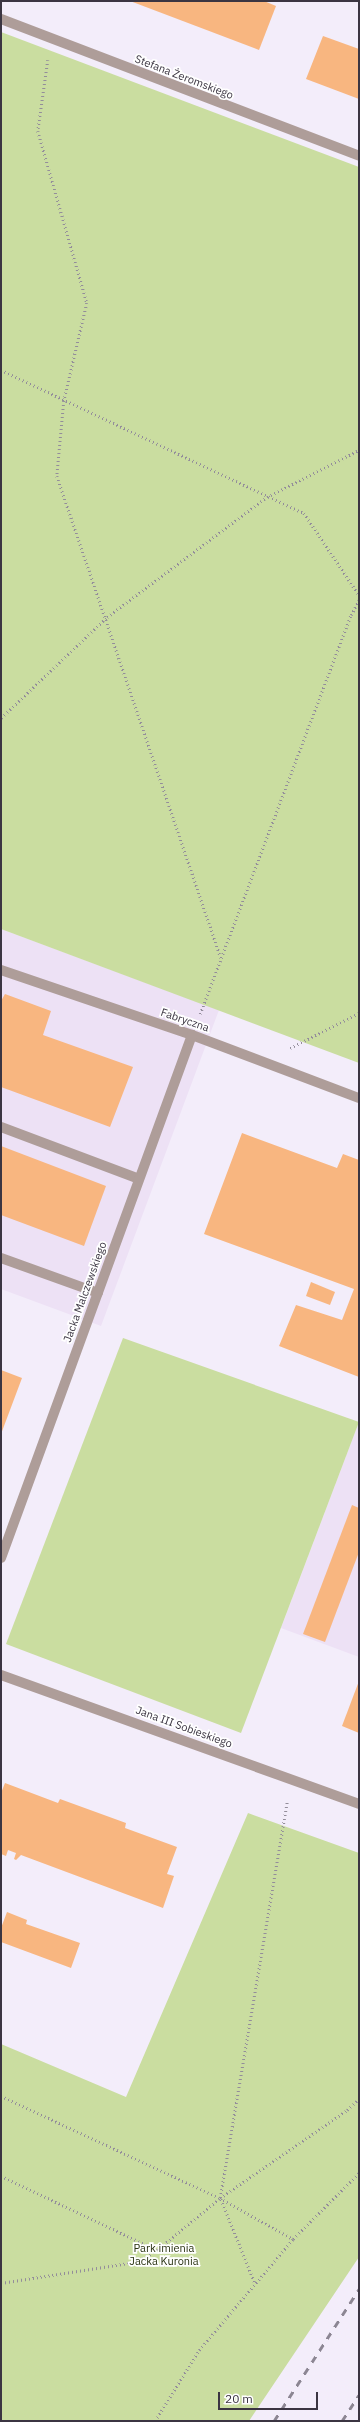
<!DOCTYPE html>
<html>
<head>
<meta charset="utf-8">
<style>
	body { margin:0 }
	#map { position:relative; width:360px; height:2422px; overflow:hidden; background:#f3edfa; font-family:"IBM Plex Sans",sans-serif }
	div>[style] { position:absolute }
	.industrial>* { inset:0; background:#ede1f5 }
	.green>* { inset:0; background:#cadda0 }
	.building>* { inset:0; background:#f8b680 }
	.path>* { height:2.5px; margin-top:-1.25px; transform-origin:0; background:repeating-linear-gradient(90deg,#938d9a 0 1px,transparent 0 4px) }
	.minor>* { height:10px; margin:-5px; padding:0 5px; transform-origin:5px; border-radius:5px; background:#ae9d99 }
	.rail>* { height:3px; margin-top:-1.5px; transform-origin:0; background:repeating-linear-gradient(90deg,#8c8693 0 7px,transparent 0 14px) }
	span { translate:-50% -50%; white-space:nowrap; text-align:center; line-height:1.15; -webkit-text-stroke:3.5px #fff; paint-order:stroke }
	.street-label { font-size:11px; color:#3b3542 }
	.park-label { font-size:11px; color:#283110 }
	.frame { position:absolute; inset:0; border:2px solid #3b3542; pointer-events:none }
	.scale { position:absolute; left:218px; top:2392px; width:100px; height:18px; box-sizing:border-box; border:2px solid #3b3542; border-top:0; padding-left:5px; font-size:12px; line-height:14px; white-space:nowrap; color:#3b3542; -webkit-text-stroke:3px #fff; paint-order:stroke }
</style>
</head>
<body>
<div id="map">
	<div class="industrial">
		<i style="clip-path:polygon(1px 929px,219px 1010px,101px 1326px,1px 1289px)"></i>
		<i style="clip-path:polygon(359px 1422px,359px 1657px,281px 1628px)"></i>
	</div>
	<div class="green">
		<i style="clip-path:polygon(1px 32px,359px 167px,359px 1063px,1px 929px)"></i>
		<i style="clip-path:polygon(123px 1338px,359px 1422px,241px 1733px,6px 1644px)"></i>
		<i style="clip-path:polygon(248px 1813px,359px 1853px,359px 2257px,249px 2421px,1px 2421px,1px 2044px,126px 2097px)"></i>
	</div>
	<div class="building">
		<i style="clip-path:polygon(130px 1px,264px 1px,276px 6px,259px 50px)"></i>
		<i style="clip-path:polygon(323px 36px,359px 49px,359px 99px,306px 79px)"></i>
		<i style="clip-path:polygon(5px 994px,51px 1011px,43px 1035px,133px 1067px,110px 1127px,1px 1087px,1px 1001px)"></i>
		<i style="clip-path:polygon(242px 1133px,337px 1168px,343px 1154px,359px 1160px,359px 1377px,279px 1346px,296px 1305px,342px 1320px,354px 1289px,204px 1234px)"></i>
		<i style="clip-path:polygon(1px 1146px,106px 1186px,84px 1246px,1px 1215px)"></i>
		<i style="clip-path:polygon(311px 1282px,335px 1292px,330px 1305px,306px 1296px)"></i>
		<i style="clip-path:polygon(1px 1370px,22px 1378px,1px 1434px)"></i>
		<i style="clip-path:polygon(352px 1505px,359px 1508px,359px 1552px,325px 1642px,303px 1634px)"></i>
		<i style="clip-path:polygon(359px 1681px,359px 1733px,342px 1726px)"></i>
		<i style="clip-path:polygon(5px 1783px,58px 1803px,60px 1799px,126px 1823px,125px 1828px,177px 1847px,167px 1874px,174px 1876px,163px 1908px,21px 1855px,16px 1860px,14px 1859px,16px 1853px,8px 1850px,6px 1856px,1px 1854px,1px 1793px)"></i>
		<i style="clip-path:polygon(7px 1912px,27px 1920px,26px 1924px,80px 1943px,71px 1968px,1px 1942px,1px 1928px)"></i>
	</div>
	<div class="path">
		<i style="left:48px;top:60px;width:72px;rotate:98deg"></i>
		<i style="left:38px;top:131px;width:179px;rotate:74.1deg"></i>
		<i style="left:87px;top:303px;width:101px;rotate:103.2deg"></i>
		<i style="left:64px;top:401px;width:75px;rotate:95.3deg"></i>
		<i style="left:57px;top:476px;width:509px;rotate:71.21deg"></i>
		<i style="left:1px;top:370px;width:335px;rotate:25.3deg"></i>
		<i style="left:304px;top:513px;width:99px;rotate:56.1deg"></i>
		<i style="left:1px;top:718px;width:146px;rotate:-43.6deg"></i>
		<i style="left:107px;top:617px;width:200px;rotate:-36.9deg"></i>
		<i style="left:267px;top:497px;width:103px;rotate:-27.1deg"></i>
		<i style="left:200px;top:1014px;width:427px;rotate:-69.3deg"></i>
		<i style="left:351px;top:615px;width:17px;rotate:-62deg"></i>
		<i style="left:290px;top:1048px;width:77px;rotate:-26.9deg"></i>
		<i style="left:1px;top:2096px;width:242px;rotate:25deg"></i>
		<i style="left:220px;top:2198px;width:84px;rotate:29.3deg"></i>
		<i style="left:1px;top:2176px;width:173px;rotate:25.4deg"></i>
		<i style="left:157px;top:2250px;width:82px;rotate:-39.5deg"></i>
		<i style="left:220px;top:2198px;width:155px;rotate:-34.7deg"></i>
		<i style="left:347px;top:2110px;width:16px;rotate:-43deg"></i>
		<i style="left:254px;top:2282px;width:91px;rotate:-112deg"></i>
		<i style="left:220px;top:2198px;width:403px;rotate:-80.4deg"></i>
		<i style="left:1px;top:2283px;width:136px;rotate:-8.9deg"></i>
		<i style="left:135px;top:2262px;width:24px;rotate:-28deg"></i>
		<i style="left:155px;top:2421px;width:84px;rotate:-58.2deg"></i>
		<i style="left:199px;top:2350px;width:145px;rotate:-49.7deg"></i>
		<i style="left:293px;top:2239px;width:93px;rotate:-45deg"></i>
	</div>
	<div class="minor">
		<i style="left:1px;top:19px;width:383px;rotate:20.9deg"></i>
		<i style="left:1px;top:970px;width:202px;rotate:18.8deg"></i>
		<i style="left:192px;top:1035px;width:178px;rotate:20.7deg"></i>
		<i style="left:1px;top:1127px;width:147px;rotate:20.6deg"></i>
		<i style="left:1px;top:1258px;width:103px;rotate:19.8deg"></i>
		<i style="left:1px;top:1558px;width:557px;rotate:-69.94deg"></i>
		<i style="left:1px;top:1675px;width:381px;rotate:19.8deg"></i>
	</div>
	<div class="rail">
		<i style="left:274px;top:2421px;width:157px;rotate:-57.2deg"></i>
		<i style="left:342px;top:2421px;width:31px;rotate:-57deg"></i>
	</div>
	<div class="street-label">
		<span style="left:184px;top:77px;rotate:21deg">Stefana Żeromskiego</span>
		<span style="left:185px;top:1020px;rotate:19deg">Fabryczna</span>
		<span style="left:85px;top:1292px;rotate:-70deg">Jacka Malczewskiego</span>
		<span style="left:184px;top:1727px;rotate:20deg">Jana III Sobieskiego</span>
	</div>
	<div class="park-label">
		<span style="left:164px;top:2255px">Park imienia<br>Jacka Kuronia</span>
	</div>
	<div class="frame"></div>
	<div class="scale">20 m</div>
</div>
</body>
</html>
